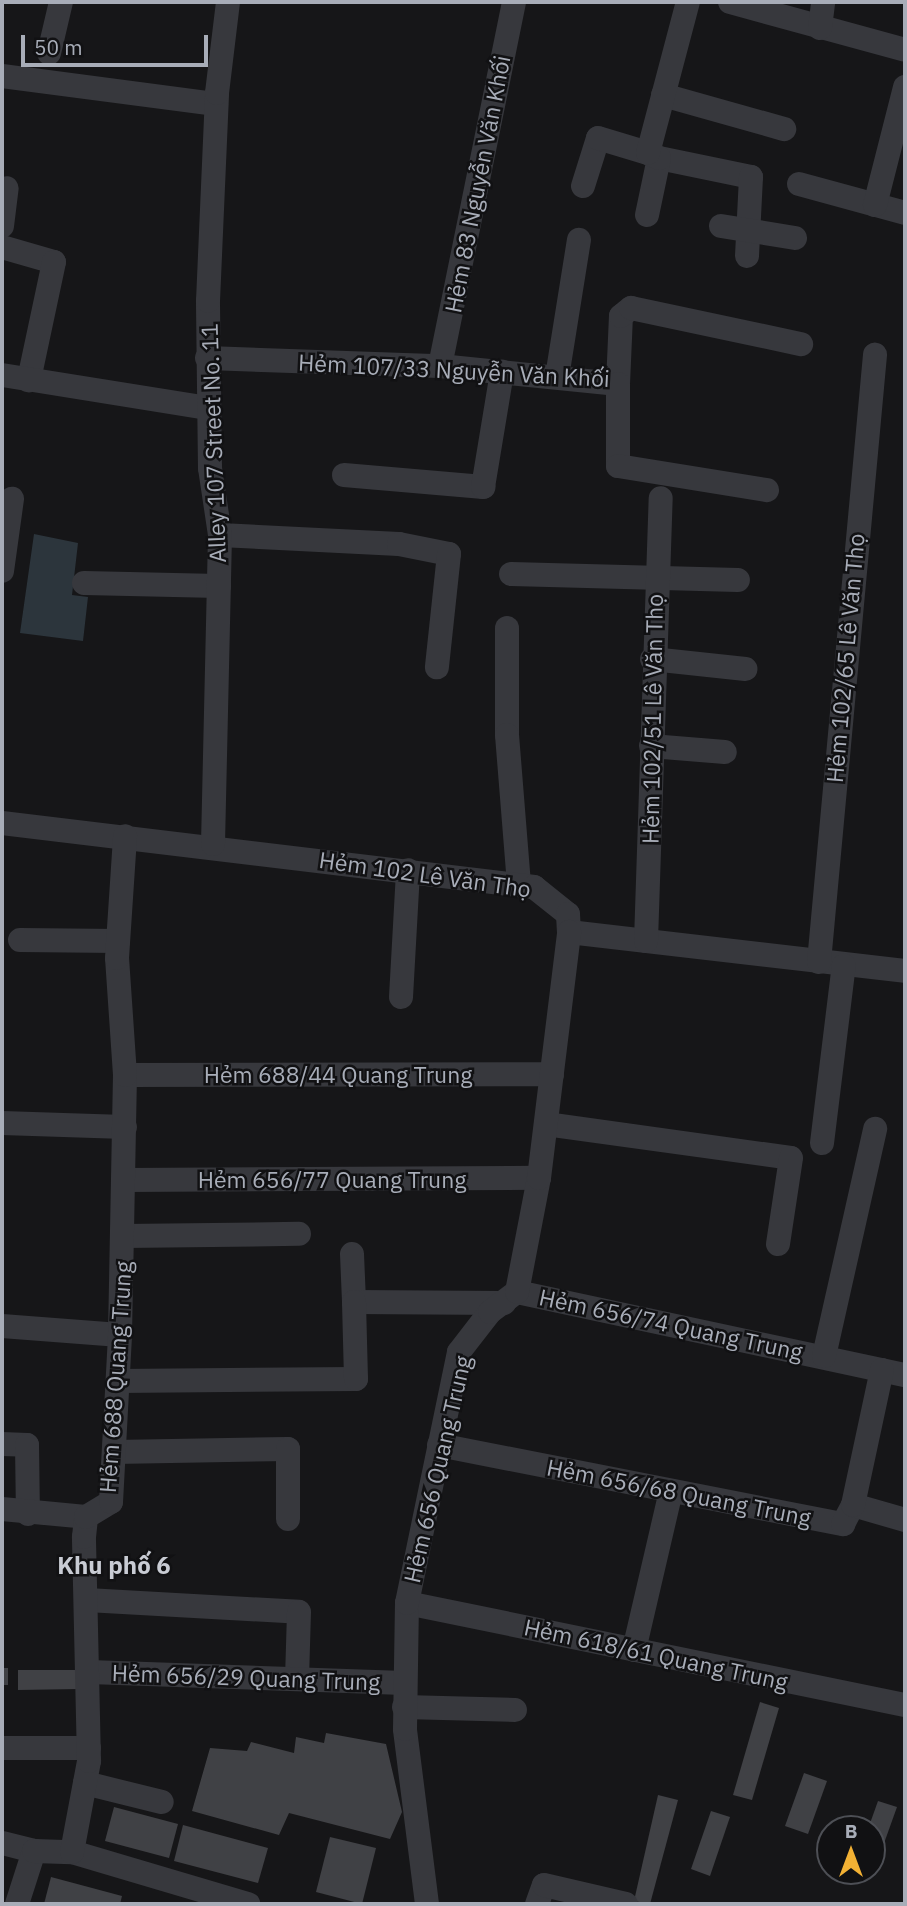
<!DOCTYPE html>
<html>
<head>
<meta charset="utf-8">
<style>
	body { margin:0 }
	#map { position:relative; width:907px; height:1906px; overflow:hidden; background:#161618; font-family:"IBM Plex Sans",sans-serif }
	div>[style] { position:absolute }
	.water>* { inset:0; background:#2c353c }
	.building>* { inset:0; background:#404145 }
	.minor>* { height:24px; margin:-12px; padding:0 12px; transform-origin:12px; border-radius:12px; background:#37383d }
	span { translate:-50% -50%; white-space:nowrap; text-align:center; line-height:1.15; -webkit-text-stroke:5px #111113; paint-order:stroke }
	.street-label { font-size:23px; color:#a8adb8 }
	.neighbourhood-label { font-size:24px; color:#c9ccd4; font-weight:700 }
	.frame { position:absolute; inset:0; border:4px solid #a8adb8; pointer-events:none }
	.north { position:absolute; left:816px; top:1815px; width:70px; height:70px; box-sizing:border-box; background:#111113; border:2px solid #4d4f55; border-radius:50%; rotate:0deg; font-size:19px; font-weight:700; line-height:28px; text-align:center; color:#a8adb8 }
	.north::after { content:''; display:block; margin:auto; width:24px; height:32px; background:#f2b134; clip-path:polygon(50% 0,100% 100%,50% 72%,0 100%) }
	.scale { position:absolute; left:21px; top:35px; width:187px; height:32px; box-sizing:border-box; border:4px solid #a8adb8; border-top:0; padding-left:9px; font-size:21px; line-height:24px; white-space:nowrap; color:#a8adb8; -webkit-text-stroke:5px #111113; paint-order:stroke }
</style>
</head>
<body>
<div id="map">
	<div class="water">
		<i style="clip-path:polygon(34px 534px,78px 543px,72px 595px,88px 597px,83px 641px,20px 633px)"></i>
	</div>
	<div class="building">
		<i style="clip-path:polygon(2px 1668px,8px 1668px,8px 1685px,2px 1685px)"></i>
		<i style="clip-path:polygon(18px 1670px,79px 1670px,80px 1689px,18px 1690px)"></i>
		<i style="clip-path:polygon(760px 1702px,779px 1708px,752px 1800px,733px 1795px)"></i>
		<i style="clip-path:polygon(326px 1733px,386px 1744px,402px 1812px,390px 1839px,289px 1813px,279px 1835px,192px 1811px,210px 1748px,247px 1751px,251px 1742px,294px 1753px,296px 1737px,324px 1743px)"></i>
		<i style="clip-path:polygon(804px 1773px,827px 1781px,808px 1834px,785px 1826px)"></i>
		<i style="clip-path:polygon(658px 1795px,678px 1800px,650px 1904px,634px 1901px)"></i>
		<i style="clip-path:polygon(878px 1801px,897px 1807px,878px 1860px,872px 1858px,868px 1829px)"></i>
		<i style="clip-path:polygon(114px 1807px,178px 1824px,169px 1858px,105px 1841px)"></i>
		<i style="clip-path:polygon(711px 1811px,730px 1817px,710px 1876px,691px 1869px)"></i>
		<i style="clip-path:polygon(183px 1825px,268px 1848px,258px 1883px,174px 1861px)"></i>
		<i style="clip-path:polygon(330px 1837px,376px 1848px,362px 1904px,316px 1892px)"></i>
		<i style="clip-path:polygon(51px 1877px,122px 1896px,120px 1904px,44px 1904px)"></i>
	</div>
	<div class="minor">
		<i style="left:730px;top:2px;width:181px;rotate:15.3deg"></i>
		<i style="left:820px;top:28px;width:26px;rotate:-83deg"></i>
		<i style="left:49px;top:53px;width:52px;rotate:-76.8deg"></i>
		<i style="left:2px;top:76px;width:216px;rotate:7.5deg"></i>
		<i style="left:663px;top:95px;width:126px;rotate:15.7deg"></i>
		<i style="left:659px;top:158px;width:94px;rotate:11.7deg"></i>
		<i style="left:751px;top:177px;width:79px;rotate:92.9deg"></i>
		<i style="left:799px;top:184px;width:110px;rotate:15.3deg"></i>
		<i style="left:583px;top:186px;width:50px;rotate:-72.6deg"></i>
		<i style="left:598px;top:138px;width:52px;rotate:16.7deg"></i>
		<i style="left:875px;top:205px;width:122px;rotate:-75.7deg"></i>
		<i style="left:647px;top:215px;width:58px;rotate:-78.1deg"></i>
		<i style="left:659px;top:158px;width:12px;rotate:-156deg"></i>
		<i style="left:648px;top:153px;width:156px;rotate:-75.2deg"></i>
		<i style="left:2px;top:226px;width:38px;rotate:-83deg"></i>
		<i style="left:721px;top:226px;width:75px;rotate:9.2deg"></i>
		<i style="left:2px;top:247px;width:54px;rotate:16.1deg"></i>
		<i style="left:54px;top:262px;width:121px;rotate:102deg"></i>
		<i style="left:207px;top:358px;width:233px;rotate:2deg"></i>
		<i style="left:440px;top:366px;width:179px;rotate:5.8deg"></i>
		<i style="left:618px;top:384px;width:68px;rotate:-87.5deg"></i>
		<i style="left:621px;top:316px;width:13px;rotate:-39deg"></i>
		<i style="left:631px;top:308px;width:174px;rotate:12deg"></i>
		<i style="left:440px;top:366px;width:371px;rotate:-78.5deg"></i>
		<i style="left:2px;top:375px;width:209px;rotate:9.1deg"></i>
		<i style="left:557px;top:377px;width:139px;rotate:-80.9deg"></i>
		<i style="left:618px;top:384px;width:82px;rotate:90deg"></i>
		<i style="left:618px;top:466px;width:151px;rotate:9.2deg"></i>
		<i style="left:344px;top:475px;width:140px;rotate:4.9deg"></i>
		<i style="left:483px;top:487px;width:117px;rotate:-80.6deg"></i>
		<i style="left:220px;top:535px;width:179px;rotate:2.9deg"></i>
		<i style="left:399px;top:544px;width:51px;rotate:11.3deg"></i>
		<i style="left:449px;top:554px;width:114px;rotate:96.1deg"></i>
		<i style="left:2px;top:571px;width:73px;rotate:-82.1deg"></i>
		<i style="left:511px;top:574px;width:227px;rotate:1.5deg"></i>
		<i style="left:84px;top:583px;width:135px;rotate:1.3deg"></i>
		<i style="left:507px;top:628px;width:107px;rotate:90deg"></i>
		<i style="left:507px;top:735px;width:150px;rotate:85.4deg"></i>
		<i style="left:652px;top:659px;width:94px;rotate:6.1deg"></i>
		<i style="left:651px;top:746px;width:74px;rotate:4.6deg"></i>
		<i style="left:2px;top:823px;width:536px;rotate:6.86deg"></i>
		<i style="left:534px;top:887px;width:43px;rotate:38.5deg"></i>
		<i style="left:568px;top:914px;width:18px;rotate:87deg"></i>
		<i style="left:569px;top:932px;width:338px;rotate:6.6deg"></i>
		<i style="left:213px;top:844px;width:309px;rotate:-88.7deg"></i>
		<i style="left:220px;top:535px;width:68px;rotate:-98.5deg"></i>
		<i style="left:210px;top:468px;width:167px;rotate:-90.7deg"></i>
		<i style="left:208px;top:301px;width:208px;rotate:-87.5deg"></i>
		<i style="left:217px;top:93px;width:92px;rotate:-83.1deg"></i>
		<i style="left:20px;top:940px;width:98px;rotate:0.6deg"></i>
		<i style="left:646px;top:941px;width:443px;rotate:-88.1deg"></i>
		<i style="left:819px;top:962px;width:610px;rotate:-84.73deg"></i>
		<i style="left:401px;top:997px;width:127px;rotate:-86.8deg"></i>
		<i style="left:125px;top:1075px;width:427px;rotate:-0.1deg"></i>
		<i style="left:2px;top:1123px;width:123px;rotate:1.9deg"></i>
		<i style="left:546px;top:1124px;width:247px;rotate:7.9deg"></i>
		<i style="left:791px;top:1158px;width:87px;rotate:98.6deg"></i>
		<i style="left:822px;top:1143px;width:179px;rotate:-83deg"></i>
		<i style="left:126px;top:1180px;width:413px;rotate:-0.3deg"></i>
		<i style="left:124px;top:1236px;width:175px;rotate:-0.7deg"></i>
		<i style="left:352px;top:1254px;width:48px;rotate:87.6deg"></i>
		<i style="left:354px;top:1302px;width:150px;rotate:0.4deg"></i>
		<i style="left:517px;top:1292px;width:397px;rotate:12.1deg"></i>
		<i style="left:2px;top:1326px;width:118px;rotate:4.4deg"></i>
		<i style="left:824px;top:1356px;width:233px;rotate:-77.3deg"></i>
		<i style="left:118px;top:1381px;width:238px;rotate:-0.5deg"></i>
		<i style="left:356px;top:1379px;width:77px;rotate:-91.5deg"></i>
		<i style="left:2px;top:1444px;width:25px;rotate:2deg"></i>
		<i style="left:27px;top:1445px;width:69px;rotate:89.2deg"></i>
		<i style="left:439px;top:1445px;width:412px;rotate:11.1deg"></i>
		<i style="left:843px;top:1524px;width:21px;rotate:-62deg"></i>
		<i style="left:853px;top:1505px;width:54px;rotate:16.1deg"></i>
		<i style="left:114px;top:1452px;width:174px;rotate:-1deg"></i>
		<i style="left:288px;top:1449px;width:70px;rotate:90deg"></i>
		<i style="left:853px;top:1505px;width:138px;rotate:-77.9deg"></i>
		<i style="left:2px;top:1509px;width:84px;rotate:5.4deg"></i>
		<i style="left:87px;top:1600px;width:212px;rotate:3.2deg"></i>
		<i style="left:299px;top:1612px;width:67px;rotate:91.7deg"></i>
		<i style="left:407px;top:1603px;width:508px;rotate:11.58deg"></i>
		<i style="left:634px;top:1650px;width:163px;rotate:-76.9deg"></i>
		<i style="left:89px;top:1672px;width:315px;rotate:2deg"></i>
		<i style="left:404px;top:1707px;width:111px;rotate:1.5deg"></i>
		<i style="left:2px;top:1748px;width:87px"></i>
		<i style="left:85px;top:1783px;width:79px;rotate:13.9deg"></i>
		<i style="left:2px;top:1843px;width:33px;rotate:14deg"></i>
		<i style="left:72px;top:1852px;width:184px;rotate:16.5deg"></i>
		<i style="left:17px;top:1904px;width:56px;rotate:-72.2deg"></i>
		<i style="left:34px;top:1851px;width:38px;rotate:2deg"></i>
		<i style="left:72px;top:1852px;width:93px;rotate:-79.4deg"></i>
		<i style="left:89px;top:1761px;width:224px;rotate:-91.3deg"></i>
		<i style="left:84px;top:1537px;width:20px;rotate:-84deg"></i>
		<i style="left:86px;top:1517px;width:29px;rotate:-31deg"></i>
		<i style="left:111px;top:1502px;width:167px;rotate:-86.9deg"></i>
		<i style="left:120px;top:1335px;width:260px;rotate:-88.9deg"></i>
		<i style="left:125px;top:1075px;width:117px;rotate:-93.9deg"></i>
		<i style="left:117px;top:958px;width:122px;rotate:-86.2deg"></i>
		<i style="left:427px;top:1904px;width:176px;rotate:-97.2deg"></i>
		<i style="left:405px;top:1729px;width:126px;rotate:-89.1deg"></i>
		<i style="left:407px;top:1603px;width:256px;rotate:-78.3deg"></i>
		<i style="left:459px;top:1352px;width:51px;rotate:-52.2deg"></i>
		<i style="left:490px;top:1312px;width:34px;rotate:-37deg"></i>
		<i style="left:517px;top:1292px;width:116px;rotate:-79.1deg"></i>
		<i style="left:539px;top:1178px;width:248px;rotate:-83deg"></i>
		<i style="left:537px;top:1904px;width:20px;rotate:-70deg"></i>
		<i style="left:544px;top:1885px;width:84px;rotate:13deg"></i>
	</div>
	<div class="street-label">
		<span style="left:477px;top:184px;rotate:-79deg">Hẻm 83 Nguyễn Văn Khối</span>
		<span style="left:454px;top:370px;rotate:3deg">Hẻm 107/33 Nguyễn Văn Khối</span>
		<span style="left:213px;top:443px;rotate:-92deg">Alley 107 Street No. 11</span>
		<span style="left:845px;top:658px;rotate:-85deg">Hẻm 102/65 Lê Văn Thọ</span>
		<span style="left:652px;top:719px;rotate:-89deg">Hẻm 102/51 Lê Văn Thọ</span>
		<span style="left:425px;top:874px;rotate:8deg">Hẻm 102 Lê Văn Thọ</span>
		<span style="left:338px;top:1074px">Hẻm 688/44 Quang Trung</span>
		<span style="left:332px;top:1179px">Hẻm 656/77 Quang Trung</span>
		<span style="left:671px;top:1324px;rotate:12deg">Hẻm 656/74 Quang Trung</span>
		<span style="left:115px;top:1377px;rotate:-86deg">Hẻm 688 Quang Trung</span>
		<span style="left:437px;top:1469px;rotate:-77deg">Hẻm 656 Quang Trung</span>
		<span style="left:679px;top:1492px;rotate:11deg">Hẻm 656/68 Quang Trung</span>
		<span style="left:656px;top:1654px;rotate:12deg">Hẻm 618/61 Quang Trung</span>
		<span style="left:246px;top:1677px;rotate:2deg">Hẻm 656/29 Quang Trung</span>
	</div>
	<div class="neighbourhood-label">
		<span style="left:114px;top:1566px">Khu phố 6</span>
	</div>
	<div class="frame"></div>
	<div class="north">B</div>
	<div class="scale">50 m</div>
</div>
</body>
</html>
